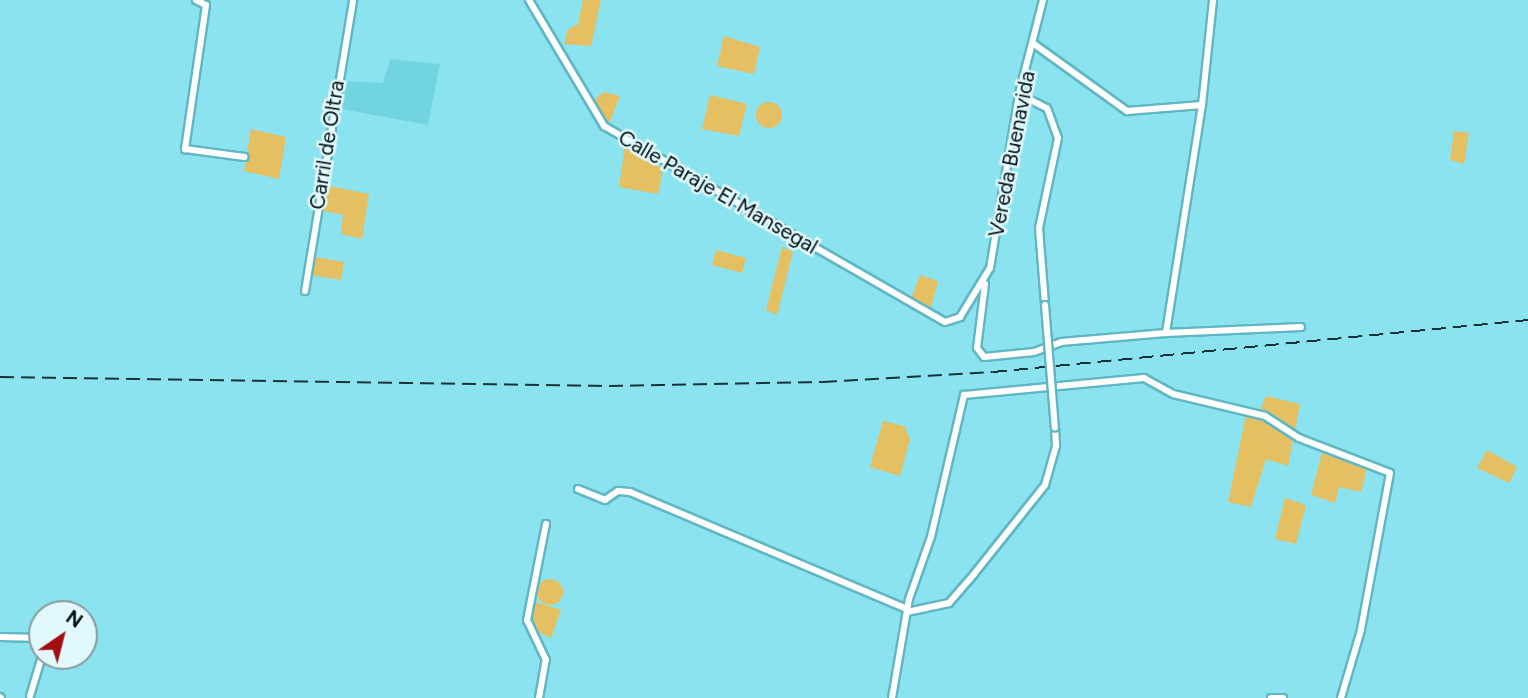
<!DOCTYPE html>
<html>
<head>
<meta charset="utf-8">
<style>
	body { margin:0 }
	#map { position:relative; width:1528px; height:698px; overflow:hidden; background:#8ce3f0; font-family:Figtree,sans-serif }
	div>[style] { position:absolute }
	.built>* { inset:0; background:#73d4e1 }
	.green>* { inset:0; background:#e5c062 }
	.round { border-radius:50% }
	.roads { filter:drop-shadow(2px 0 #60b7c4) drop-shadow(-2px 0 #60b7c4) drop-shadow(0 2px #60b7c4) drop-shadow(0 -2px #60b7c4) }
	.minor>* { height:6px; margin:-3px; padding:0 3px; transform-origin:3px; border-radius:3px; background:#fff }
	.rail>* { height:2px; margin-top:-1px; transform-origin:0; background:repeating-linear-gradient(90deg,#163237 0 14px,transparent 0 21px) }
	.bridges { filter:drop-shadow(2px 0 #60b7c4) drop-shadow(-2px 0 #60b7c4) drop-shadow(0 2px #60b7c4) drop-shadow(0 -2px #60b7c4) }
	.minor-bridge>* { height:6px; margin:-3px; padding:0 3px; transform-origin:3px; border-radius:3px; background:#fff }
	span { translate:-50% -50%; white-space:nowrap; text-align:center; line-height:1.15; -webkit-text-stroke:5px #e1f9fd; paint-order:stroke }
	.street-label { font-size:21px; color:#001114 }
	.north { position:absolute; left:28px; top:600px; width:70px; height:70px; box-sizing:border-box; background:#e1f9fd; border:2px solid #879ca0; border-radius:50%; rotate:35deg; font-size:19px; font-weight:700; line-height:28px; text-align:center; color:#001114 }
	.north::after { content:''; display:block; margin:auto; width:24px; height:32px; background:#a40c0f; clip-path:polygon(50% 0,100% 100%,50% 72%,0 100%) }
</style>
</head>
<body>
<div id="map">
	<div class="built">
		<i style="clip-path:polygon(390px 59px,440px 64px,428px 125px,336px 108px,342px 81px,383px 83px)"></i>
	</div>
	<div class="green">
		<i style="clip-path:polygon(583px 0,601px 0,591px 46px,564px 44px,568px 29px,578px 24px)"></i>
		<i style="clip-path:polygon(724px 36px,760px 47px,754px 74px,717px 66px)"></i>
		<i style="clip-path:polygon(604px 92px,620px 96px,609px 124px,594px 100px)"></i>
		<i style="clip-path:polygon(710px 95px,747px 104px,739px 136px,702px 129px)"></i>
		<i class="round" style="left:756px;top:102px;width:26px;height:26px"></i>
		<i style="clip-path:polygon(251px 129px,286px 137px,279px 179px,244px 171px)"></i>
		<i style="clip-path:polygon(1454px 131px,1469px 133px,1464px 164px,1450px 160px)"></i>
		<i style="clip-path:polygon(625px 146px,663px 169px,658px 194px,619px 187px)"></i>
		<i style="clip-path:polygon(324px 185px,369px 194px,362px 239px,341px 234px,343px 215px,320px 210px)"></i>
		<i style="clip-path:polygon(782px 247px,793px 252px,777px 315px,766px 310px)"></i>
		<i style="clip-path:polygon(716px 250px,746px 258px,742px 273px,712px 265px)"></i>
		<i style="clip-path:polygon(314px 257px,344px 262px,341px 280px,311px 275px)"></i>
		<i style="clip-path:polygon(920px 275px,938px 281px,930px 311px,911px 299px)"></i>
		<i style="clip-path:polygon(1266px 396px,1300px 404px,1288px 466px,1266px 459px,1251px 507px,1228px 502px,1246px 415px,1258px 417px)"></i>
		<i style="clip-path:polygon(883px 421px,904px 426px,910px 439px,900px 476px,870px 467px)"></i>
		<i style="clip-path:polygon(1487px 450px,1517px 467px,1509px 483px,1477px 468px)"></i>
		<i style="clip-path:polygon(1322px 453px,1367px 468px,1361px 492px,1339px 487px,1335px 503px,1311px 495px)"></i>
		<i style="clip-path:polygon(1285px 498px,1306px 505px,1296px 544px,1275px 539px)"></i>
		<i class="round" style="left:537px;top:579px;width:26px;height:26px"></i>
		<i style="clip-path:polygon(535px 602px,561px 610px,551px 638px,530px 628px)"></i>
	</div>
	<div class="roads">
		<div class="minor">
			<i style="left:196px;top:0;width:11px;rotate:27deg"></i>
			<i style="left:206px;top:5px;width:146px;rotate:98.3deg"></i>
			<i style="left:185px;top:149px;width:60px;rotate:7.7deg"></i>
			<i style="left:529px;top:0;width:147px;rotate:59.2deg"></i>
			<i style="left:604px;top:126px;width:393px;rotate:29.9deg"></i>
			<i style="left:945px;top:322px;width:16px;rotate:-18deg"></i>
			<i style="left:960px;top:317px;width:57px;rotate:-58.5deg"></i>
			<i style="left:990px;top:268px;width:176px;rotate:-80.5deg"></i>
			<i style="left:1019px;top:94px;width:97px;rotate:-75.7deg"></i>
			<i style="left:1034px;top:44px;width:115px;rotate:35.8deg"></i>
			<i style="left:1127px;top:111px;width:75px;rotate:-4.6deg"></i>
			<i style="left:1202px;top:105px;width:106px;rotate:-84deg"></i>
			<i style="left:1019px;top:94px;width:31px;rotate:27deg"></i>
			<i style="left:1047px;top:108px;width:32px;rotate:70deg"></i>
			<i style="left:1058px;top:138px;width:92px;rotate:101.9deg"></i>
			<i style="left:1039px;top:228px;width:77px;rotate:85.5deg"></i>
			<i style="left:1202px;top:105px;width:231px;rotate:99deg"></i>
			<i style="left:1166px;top:333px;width:135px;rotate:-2.5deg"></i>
			<i style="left:985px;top:284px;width:64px;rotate:97.1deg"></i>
			<i style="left:977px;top:348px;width:11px;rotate:52deg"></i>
			<i style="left:984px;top:357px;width:50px;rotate:-5.7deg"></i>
			<i style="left:1034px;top:352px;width:29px;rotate:-20deg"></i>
			<i style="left:1061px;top:342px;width:105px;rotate:-4.9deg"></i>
			<i style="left:305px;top:291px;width:295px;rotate:-80.6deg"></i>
			<i style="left:578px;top:489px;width:29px;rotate:22deg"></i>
			<i style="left:605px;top:500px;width:16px;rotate:-35deg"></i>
			<i style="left:618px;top:491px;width:12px;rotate:5deg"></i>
			<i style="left:630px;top:492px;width:301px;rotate:22.9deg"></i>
			<i style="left:907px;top:612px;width:43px;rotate:-12.1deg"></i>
			<i style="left:949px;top:603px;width:38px;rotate:-49deg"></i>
			<i style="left:974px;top:574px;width:114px;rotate:-51.4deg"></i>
			<i style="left:1045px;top:485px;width:41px;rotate:-74.2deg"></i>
			<i style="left:1056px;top:446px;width:18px;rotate:-93deg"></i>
			<i style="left:0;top:637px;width:42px;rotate:1.4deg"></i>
			<i style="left:30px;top:696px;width:42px;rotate:-73.3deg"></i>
			<i style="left:0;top:697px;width:1px;rotate:45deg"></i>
			<i style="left:539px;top:698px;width:39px;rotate:-80deg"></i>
			<i style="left:546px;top:660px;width:44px;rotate:-115.4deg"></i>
			<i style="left:527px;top:620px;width:98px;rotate:-78.8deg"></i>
			<i style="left:892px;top:698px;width:100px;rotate:-80.3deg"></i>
			<i style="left:909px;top:599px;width:66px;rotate:-70.5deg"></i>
			<i style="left:931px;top:537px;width:146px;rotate:-76.9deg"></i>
			<i style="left:964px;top:395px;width:181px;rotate:-5.4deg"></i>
			<i style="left:1144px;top:378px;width:33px;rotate:29deg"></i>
			<i style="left:1173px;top:394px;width:95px;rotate:13.4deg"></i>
			<i style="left:1265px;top:416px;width:40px;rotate:32.9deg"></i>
			<i style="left:1299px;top:438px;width:97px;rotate:21deg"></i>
			<i style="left:1390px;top:473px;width:160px;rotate:100.5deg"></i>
			<i style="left:1361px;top:630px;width:71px;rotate:106.4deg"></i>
			<i style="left:1271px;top:698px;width:12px"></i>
		</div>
	</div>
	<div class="rail">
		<i style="left:0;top:377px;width:609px;rotate:0.85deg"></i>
		<i style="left:609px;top:386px;width:214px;rotate:-1.1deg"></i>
		<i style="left:823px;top:382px;width:170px;rotate:-3.4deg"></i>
		<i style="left:993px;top:372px;width:538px;rotate:-5.55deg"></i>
	</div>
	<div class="bridges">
		<div class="minor-bridge">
			<i style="left:1045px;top:305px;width:123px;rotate:85.4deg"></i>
		</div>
	</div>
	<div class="street-label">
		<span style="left:327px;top:145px;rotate:-81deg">Carril de Oltra</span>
		<span style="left:1012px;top:154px;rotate:-79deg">Vereda Buenavida</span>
		<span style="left:718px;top:192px;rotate:30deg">Calle Paraje El Mansegal</span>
	</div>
	<div class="north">N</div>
</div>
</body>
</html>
